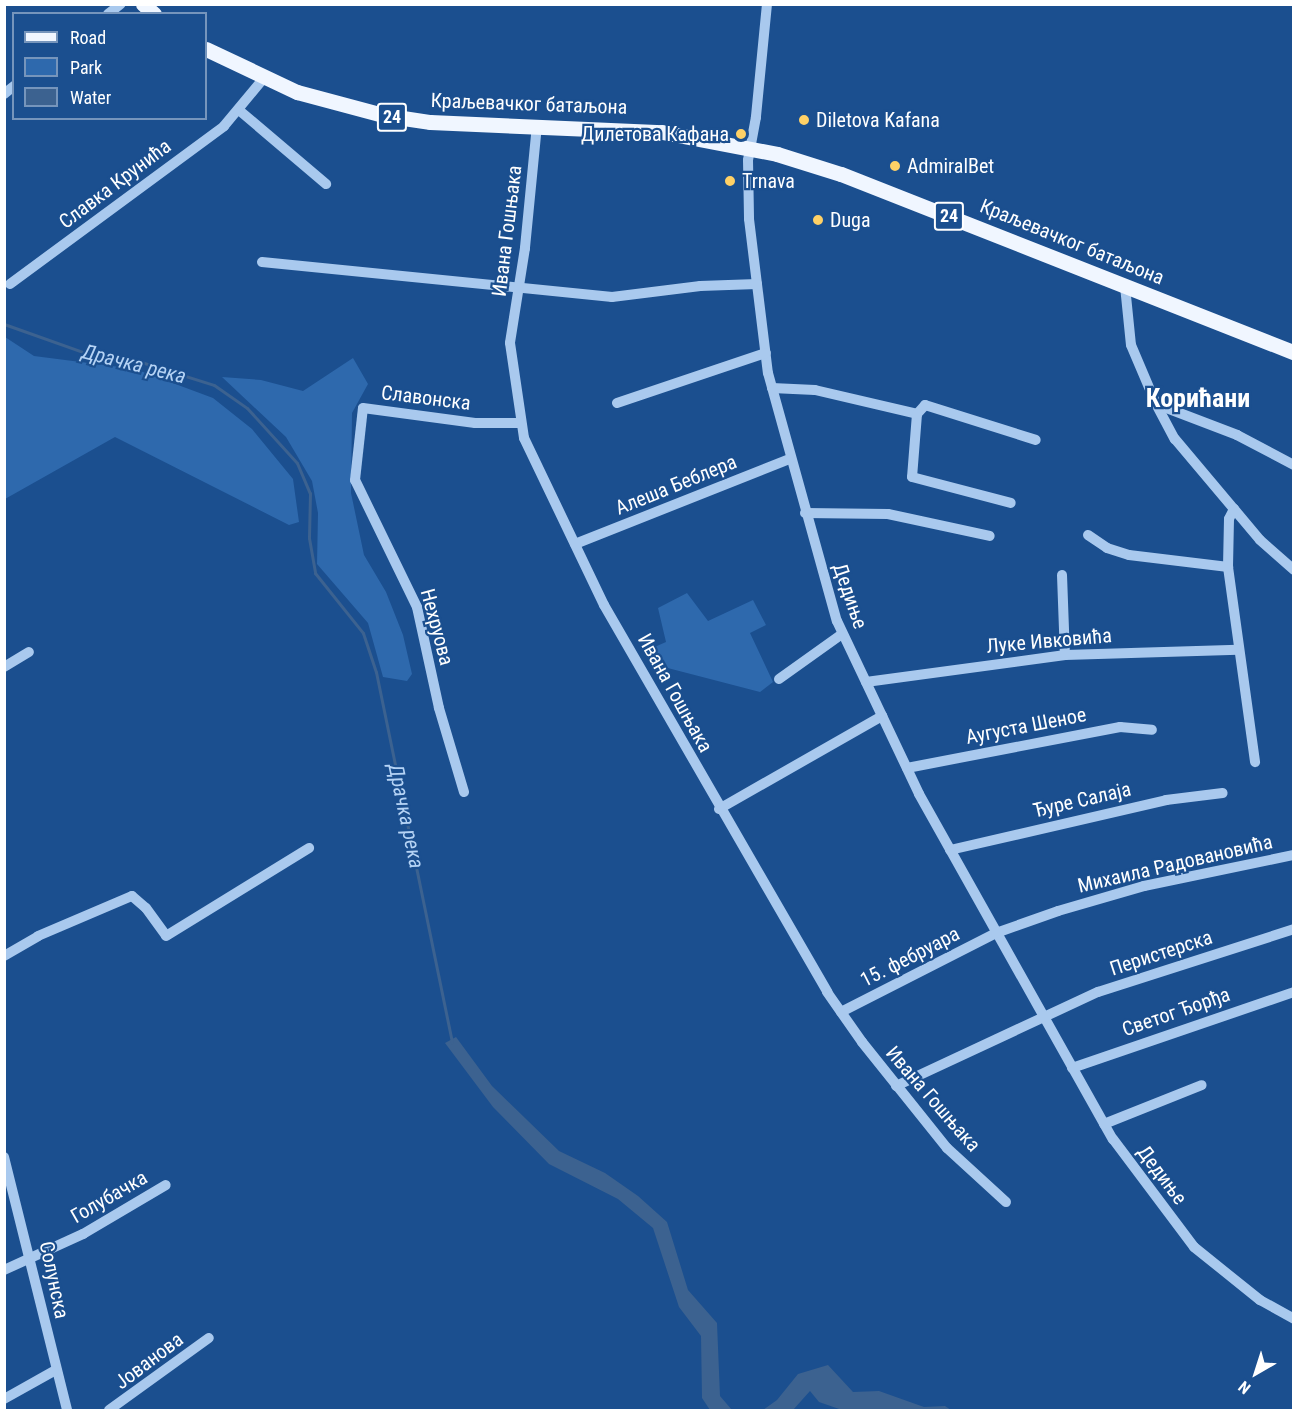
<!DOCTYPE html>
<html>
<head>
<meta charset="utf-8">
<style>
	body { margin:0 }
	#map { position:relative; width:1298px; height:1415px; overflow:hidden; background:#1b4f8f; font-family:"Roboto Condensed",sans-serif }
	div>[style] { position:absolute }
	.green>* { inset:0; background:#2e69ad }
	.water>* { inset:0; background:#3c6290 }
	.stream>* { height:3px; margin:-1.5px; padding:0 1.5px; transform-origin:1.5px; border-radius:1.5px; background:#3c6290 }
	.minor>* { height:10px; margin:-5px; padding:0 5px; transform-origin:5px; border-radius:5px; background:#a9c9ee }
	.major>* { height:15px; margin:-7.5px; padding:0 7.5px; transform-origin:7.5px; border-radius:7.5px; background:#f0f6ff }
	.dots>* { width:16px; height:16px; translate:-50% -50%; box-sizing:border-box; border:3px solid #1b4f8f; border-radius:50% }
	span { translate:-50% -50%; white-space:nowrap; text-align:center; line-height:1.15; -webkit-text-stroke:4.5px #1b4f8f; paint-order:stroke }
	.shield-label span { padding:2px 4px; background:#1b4f8f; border:2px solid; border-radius:4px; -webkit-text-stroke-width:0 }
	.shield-label { font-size:18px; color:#fff; font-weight:700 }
	.street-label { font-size:20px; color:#fff }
	.poi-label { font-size:20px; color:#fff }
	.left { translate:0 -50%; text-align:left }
	.right { translate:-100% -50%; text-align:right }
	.water-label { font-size:21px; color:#b5d3f5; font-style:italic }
	.district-label { font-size:26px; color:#fff; font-weight:700 }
	.frame { position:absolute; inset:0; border:6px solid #fff; pointer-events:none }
	.legend { position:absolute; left:12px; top:12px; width:195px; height:108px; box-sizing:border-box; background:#1b4f8f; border:2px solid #7695bc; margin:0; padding:8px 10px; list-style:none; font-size:18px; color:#fff }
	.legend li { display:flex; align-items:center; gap:12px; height:30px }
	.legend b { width:30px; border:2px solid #7695bc }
	.north { position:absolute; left:1226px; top:1343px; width:60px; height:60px; -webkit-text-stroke:4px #1b4f8f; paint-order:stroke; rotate:219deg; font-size:16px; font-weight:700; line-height:24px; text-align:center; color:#fff }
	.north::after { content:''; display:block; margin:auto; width:21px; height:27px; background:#fff; clip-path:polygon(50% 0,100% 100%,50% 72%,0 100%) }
</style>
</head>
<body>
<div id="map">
	<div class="green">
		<i style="clip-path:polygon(5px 337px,34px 356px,135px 369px,213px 398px,252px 429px,293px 479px,299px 522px,289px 525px,115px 437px,5px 499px)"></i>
		<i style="clip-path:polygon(353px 358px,368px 384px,352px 413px,351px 493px,364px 555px,386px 592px,403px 635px,412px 674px,407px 681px,383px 677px,368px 623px,317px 564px,318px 513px,312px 481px,286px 437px,222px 377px,261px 380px,303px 391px)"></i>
		<i style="clip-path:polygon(687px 593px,708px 621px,753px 600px,766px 625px,750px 633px,773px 682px,760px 692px,660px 666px,650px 649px,666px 642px,658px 608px)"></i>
	</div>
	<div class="water">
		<i style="clip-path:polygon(456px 1037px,492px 1086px,559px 1151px,605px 1173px,638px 1196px,667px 1222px,688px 1290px,717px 1323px,720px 1396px,732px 1410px,710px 1410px,702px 1398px,701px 1336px,679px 1307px,653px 1228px,618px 1199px,549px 1164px,493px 1107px,445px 1043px)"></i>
		<i style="clip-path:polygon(828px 1365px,853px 1392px,879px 1391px,924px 1407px,945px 1406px,951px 1410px,842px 1410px,819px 1402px,810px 1391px,793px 1410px,763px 1410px,777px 1400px,798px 1374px)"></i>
	</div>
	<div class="stream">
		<i style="left:4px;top:324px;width:84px;rotate:19.5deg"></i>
		<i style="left:83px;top:352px;width:39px;rotate:6deg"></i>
		<i style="left:122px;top:356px;width:96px;rotate:17.5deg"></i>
		<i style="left:214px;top:385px;width:40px;rotate:34.9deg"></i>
		<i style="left:247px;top:408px;width:74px;rotate:47.7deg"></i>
		<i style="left:297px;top:463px;width:33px;rotate:67deg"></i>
		<i style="left:310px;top:493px;width:45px;rotate:91.3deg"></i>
		<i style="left:309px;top:538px;width:36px;rotate:80deg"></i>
		<i style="left:315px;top:573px;width:77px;rotate:51.3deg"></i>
		<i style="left:363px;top:633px;width:41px;rotate:71.6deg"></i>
		<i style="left:376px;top:672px;width:378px;rotate:78.4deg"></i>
	</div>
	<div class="minor">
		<i style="left:767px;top:4px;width:114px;rotate:95.6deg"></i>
		<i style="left:756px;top:117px;width:44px;rotate:100.5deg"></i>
		<i style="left:748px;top:160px;width:59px;rotate:89deg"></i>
		<i style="left:749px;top:219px;width:155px;rotate:83deg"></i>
		<i style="left:768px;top:373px;width:257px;rotate:74.5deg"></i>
		<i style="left:837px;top:621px;width:191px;rotate:64.6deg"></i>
		<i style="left:919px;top:794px;width:396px;rotate:60.7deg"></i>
		<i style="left:1113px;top:1139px;width:135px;rotate:53.1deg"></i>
		<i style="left:1194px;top:1247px;width:85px;rotate:38.8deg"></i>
		<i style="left:1260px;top:1300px;width:39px;rotate:29deg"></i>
		<i style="left:108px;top:14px;width:16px;rotate:-38deg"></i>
		<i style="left:4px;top:94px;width:13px;rotate:-39deg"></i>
		<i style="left:240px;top:111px;width:113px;rotate:40.3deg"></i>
		<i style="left:537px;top:125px;width:124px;rotate:95.6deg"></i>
		<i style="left:525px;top:248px;width:96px;rotate:99deg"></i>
		<i style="left:510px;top:343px;width:96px;rotate:81.6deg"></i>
		<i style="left:524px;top:438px;width:185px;rotate:64.4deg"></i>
		<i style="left:604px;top:605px;width:447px;rotate:60deg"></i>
		<i style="left:827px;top:992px;width:61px;rotate:55deg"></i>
		<i style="left:862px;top:1042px;width:136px;rotate:51.3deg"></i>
		<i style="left:947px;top:1148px;width:80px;rotate:42.5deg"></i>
		<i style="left:262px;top:262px;width:352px;rotate:5.7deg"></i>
		<i style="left:612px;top:297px;width:89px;rotate:-7.1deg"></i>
		<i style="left:700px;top:286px;width:57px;rotate:-2deg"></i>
		<i style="left:10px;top:284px;width:266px;rotate:-36.4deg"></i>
		<i style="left:224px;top:126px;width:61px;rotate:-50.3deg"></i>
		<i style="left:1125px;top:286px;width:59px;rotate:84.2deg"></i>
		<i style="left:1131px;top:345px;width:64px;rotate:67deg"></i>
		<i style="left:1156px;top:404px;width:40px;rotate:62deg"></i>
		<i style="left:1175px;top:439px;width:92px;rotate:49.9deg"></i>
		<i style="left:1234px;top:509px;width:11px;rotate:117deg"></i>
		<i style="left:1229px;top:519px;width:48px;rotate:91.2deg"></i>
		<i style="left:1228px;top:567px;width:197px;rotate:82.1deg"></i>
		<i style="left:772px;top:388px;width:43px;rotate:2.7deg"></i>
		<i style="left:815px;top:390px;width:105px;rotate:13.2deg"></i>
		<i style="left:917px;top:414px;width:63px;rotate:94.5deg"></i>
		<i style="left:912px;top:477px;width:102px;rotate:14.7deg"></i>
		<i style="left:617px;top:403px;width:157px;rotate:-18.6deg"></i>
		<i style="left:1156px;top:404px;width:87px;rotate:20.9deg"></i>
		<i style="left:1237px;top:435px;width:64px;rotate:27.8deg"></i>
		<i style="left:917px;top:414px;width:12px;rotate:-48deg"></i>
		<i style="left:925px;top:405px;width:116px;rotate:17.5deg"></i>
		<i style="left:1234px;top:509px;width:40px;rotate:50deg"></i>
		<i style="left:1260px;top:540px;width:45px;rotate:41.4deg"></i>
		<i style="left:805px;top:513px;width:83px;rotate:0.7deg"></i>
		<i style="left:888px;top:514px;width:104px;rotate:12.2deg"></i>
		<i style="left:1088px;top:535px;width:23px;rotate:34deg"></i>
		<i style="left:1107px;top:548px;width:23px;rotate:18deg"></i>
		<i style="left:1129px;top:555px;width:100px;rotate:6.9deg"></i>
		<i style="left:575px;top:544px;width:231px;rotate:-21.6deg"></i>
		<i style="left:1062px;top:575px;width:80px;rotate:87.9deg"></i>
		<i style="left:4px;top:667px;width:29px;rotate:-31deg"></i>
		<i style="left:779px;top:679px;width:77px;rotate:-35.5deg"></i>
		<i style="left:866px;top:682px;width:201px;rotate:-7.7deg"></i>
		<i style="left:1065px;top:655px;width:173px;rotate:-1.7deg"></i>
		<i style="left:907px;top:768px;width:217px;rotate:-10.9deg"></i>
		<i style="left:1120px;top:727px;width:32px;rotate:5deg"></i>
		<i style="left:464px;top:792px;width:88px;rotate:-106.6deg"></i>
		<i style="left:439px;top:708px;width:103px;rotate:-102.3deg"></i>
		<i style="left:417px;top:607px;width:141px;rotate:-116deg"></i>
		<i style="left:355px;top:480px;width:72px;rotate:-83.7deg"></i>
		<i style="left:363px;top:408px;width:113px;rotate:7.6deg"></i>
		<i style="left:475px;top:423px;width:46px"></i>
		<i style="left:719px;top:809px;width:188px;rotate:-29.7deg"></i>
		<i style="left:950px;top:850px;width:222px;rotate:-13deg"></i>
		<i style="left:1166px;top:800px;width:57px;rotate:-7deg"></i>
		<i style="left:4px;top:956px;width:39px;rotate:-30deg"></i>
		<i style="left:38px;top:936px;width:102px;rotate:-23.1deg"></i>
		<i style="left:132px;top:896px;width:18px;rotate:41deg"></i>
		<i style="left:146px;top:908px;width:34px;rotate:54deg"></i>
		<i style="left:166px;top:936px;width:168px;rotate:-31.6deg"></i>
		<i style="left:841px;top:1012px;width:174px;rotate:-27deg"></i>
		<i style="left:996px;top:933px;width:66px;rotate:-19.5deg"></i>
		<i style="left:1058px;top:911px;width:90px;rotate:-16.2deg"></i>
		<i style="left:1144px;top:886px;width:153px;rotate:-11.7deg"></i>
		<i style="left:1072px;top:1068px;width:235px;rotate:-18.9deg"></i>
		<i style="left:896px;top:1086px;width:223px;rotate:-25deg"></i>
		<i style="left:1098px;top:992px;width:206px;rotate:-17.8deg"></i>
		<i style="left:1104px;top:1124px;width:105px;rotate:-21.7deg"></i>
		<i style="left:4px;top:1157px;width:261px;rotate:76deg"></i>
		<i style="left:4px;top:1270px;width:87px;rotate:-24.5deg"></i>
		<i style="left:83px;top:1234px;width:96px;rotate:-30.6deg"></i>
		<i style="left:4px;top:1399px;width:57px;rotate:-29.2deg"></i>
		<i style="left:109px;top:1410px;width:123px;rotate:-35.8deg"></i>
	</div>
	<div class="major">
		<i style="left:143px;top:4px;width:15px;rotate:42deg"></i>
		<i style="left:206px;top:49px;width:101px;rotate:25.3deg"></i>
		<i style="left:297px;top:92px;width:89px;rotate:15deg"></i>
		<i style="left:383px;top:115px;width:48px;rotate:8.5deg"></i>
		<i style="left:430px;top:122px;width:232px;rotate:2.5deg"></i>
		<i style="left:662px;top:132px;width:117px;rotate:10.8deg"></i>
		<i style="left:777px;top:154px;width:67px;rotate:17.4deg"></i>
		<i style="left:841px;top:174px;width:487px;rotate:21.5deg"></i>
	</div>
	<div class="dots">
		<i style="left:804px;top:120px;background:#ffd166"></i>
		<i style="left:741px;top:134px;background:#ffd166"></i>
		<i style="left:895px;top:166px;background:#ffd166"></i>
		<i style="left:730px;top:181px;background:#ffd166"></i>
		<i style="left:818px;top:220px;background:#ffd166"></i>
	</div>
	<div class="shield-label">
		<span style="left:392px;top:117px">24</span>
		<span style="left:949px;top:216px">24</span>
	</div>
	<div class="street-label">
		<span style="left:529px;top:104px;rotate:2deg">Краљевачког батаљона</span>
		<span style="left:115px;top:184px;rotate:-37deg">Славка Крунића</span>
		<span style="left:507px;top:231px;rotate:-83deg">Ивана Гошњака</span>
		<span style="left:1072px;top:242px;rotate:22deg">Краљевачког батаљона</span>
		<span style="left:426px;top:398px;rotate:7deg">Славонска</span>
		<span style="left:676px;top:485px;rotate:-22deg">Алеша Беблера</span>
		<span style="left:850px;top:596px;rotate:71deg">Дедиње</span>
		<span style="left:437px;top:627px;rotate:75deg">Нехруова</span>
		<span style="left:1049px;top:641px;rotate:-5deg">Луке Ивковића</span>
		<span style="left:675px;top:693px;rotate:61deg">Ивана Гошњака</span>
		<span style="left:1026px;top:726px;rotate:-11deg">Аугуста Шеное</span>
		<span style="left:1082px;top:800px;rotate:-13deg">Ђуре Салаја</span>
		<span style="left:1175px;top:864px;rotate:-13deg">Михаила Радовановића</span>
		<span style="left:1161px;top:953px;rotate:-18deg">Перистерска</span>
		<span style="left:910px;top:957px;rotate:-27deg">15. фебруара</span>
		<span style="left:1176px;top:1012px;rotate:-19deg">Светог Ђорђа</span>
		<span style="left:933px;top:1099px;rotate:49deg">Ивана Гошњака</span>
		<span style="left:1162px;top:1175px;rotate:53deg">Дедиње</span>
		<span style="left:109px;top:1197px;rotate:-30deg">Голубачка</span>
		<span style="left:54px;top:1280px;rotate:78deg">Солунска</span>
		<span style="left:149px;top:1361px;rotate:-37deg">Јованова</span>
	</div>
	<div class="poi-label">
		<span class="left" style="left:816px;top:120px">Diletova Kafana</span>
		<span class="right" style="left:729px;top:134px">Дилетова Кафана</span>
		<span class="left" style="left:907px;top:166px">AdmiralBet</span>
		<span class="left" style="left:742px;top:181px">Trnava</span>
		<span class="left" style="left:830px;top:220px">Duga</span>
	</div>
	<div class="water-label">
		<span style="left:134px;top:364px;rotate:14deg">Драчка река</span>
		<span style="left:406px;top:816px;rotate:78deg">Драчка река</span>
	</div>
	<div class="district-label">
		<span style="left:1198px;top:399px">Корићани</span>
	</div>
	<div class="frame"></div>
	<ul class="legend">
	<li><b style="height:8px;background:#f0f6ff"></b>Road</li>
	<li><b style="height:16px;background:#2e69ad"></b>Park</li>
	<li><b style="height:16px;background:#3c6290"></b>Water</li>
	</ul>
	<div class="north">N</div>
</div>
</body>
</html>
